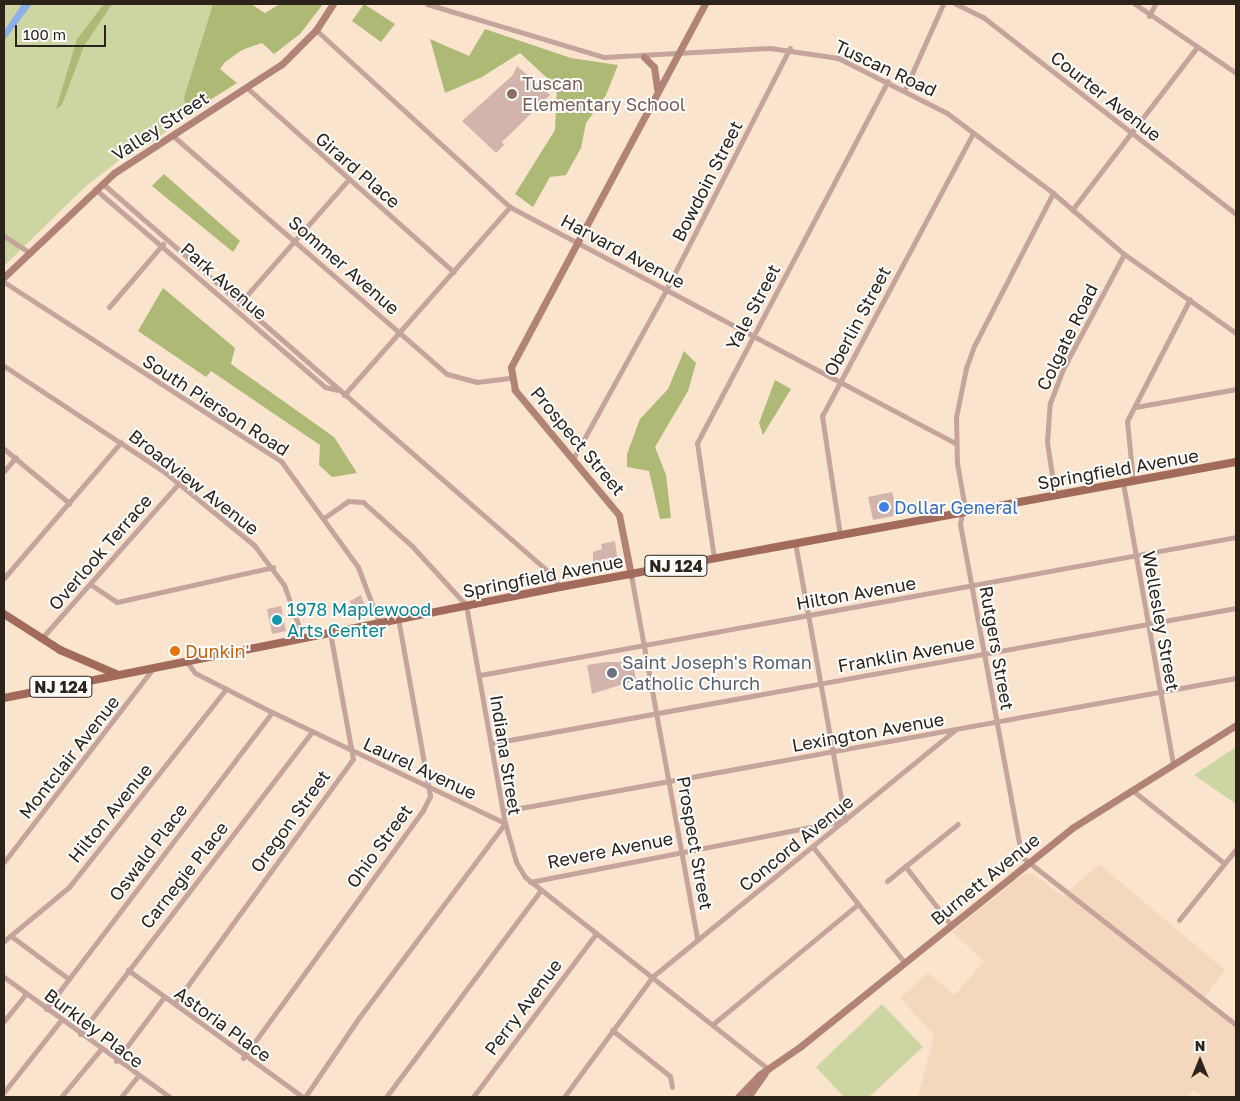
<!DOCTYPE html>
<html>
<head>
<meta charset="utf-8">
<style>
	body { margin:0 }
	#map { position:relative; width:1240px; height:1101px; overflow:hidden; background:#fae4ce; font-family:"Golos Text",sans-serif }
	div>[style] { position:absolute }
	.built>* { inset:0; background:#f3d8bd }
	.green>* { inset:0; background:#cdd6a2 }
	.forest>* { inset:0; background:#aeb976 }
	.water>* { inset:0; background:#8db0e8 }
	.building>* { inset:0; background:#d3b4ac }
	.street>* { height:5px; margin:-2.5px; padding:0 2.5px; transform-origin:2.5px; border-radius:2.5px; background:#c4a49b }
	.secondary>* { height:7px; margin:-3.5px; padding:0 3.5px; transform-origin:3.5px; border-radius:3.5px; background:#b18276 }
	.primary>* { height:8px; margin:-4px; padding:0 4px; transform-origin:4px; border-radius:4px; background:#a26a5b }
	.dots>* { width:14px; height:14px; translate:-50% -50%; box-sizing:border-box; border:2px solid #fff; border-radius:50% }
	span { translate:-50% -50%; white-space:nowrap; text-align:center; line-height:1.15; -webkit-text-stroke:4px #fff; paint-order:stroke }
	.shield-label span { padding:1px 4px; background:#fff; border:1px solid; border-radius:4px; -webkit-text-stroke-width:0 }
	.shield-label { font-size:16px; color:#2c241b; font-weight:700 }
	.street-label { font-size:18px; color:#2c241b }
	.education-label { font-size:18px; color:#785e54 }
	.left { translate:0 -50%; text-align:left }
	.shop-label { font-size:18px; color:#366cbe }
	.culture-label { font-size:18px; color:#0d838f }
	.food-label { font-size:18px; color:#c56008 }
	.worship-label { font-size:18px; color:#5b616d }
	.frame { position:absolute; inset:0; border:5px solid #2c241b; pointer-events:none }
	.north { position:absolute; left:1175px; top:1036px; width:50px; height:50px; -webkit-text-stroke:4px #fff; paint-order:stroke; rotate:0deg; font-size:14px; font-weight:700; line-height:20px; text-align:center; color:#2c241b }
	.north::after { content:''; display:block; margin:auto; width:18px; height:22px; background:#2c241b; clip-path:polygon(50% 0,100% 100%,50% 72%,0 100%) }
	.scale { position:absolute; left:15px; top:25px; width:91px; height:22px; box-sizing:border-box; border:2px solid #2c241b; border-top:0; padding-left:6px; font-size:15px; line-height:18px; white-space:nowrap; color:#2c241b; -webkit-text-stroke:4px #fff; paint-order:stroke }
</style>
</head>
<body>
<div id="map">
	<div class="built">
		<i style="clip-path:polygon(1099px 864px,1225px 970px,1203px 999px,1236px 1026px,1236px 1097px,1205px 1097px,1194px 1091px,1186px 1097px,918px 1097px,934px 1035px,900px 998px,928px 973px,955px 995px,984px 961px,952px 932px,1022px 875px,1032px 873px,1063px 896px)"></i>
	</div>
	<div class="green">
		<i style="clip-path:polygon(4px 4px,213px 4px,184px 97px,186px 115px,154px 141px,126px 155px,86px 186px,4px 266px)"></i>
		<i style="clip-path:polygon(1236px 747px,1236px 804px,1194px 775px)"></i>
		<i style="clip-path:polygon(882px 1004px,923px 1047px,869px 1097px,844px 1097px,816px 1067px)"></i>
	</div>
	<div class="forest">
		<i style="clip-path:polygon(104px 4px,112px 4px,84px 46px,62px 105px,56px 109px,77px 39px)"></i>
		<i style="clip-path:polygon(213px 4px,251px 4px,265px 13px,280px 4px,323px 4px,300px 34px,274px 54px,262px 43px,242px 50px,225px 62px,220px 69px,237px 83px,186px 115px,184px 97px)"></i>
		<i style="clip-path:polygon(364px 4px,395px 24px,381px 42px,352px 21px)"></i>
		<i style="clip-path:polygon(485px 29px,571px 58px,618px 65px,606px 95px,586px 123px,581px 148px,566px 175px,550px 177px,533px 207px,515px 194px,555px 130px,557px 87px,520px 53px,482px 77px,445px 93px,430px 39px,469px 56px)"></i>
		<i style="clip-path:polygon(164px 174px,240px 241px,233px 252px,152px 186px)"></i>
		<i style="clip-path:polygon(163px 288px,235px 348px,231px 364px,334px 437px,357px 473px,332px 477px,319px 465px,320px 445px,211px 371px,206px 377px,138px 331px)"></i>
		<i style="clip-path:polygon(684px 351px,696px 363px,688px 391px,655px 447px,666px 475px,671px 518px,660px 519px,649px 471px,627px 467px,627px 454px,640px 419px,668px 389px)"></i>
		<i style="clip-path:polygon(775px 380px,791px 389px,763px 435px,759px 423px)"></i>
	</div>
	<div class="water">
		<i style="clip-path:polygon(22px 4px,32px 4px,4px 41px,4px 31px)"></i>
	</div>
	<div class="building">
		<i style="clip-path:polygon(517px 66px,550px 95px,502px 142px,504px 145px,496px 153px,462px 121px,512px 76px)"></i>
		<i style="clip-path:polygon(892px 492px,899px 515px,873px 520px,868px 497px)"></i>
		<i style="clip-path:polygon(615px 541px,618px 563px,593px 565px,593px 552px,602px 549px,601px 544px)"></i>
		<i style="clip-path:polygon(361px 595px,367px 612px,357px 615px,350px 601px)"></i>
		<i style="clip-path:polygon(281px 606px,286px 631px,272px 634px,267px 609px)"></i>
		<i style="clip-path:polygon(607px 662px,633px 662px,636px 680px,592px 694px,587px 665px)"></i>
	</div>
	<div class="street">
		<i style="left:427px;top:4px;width:185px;rotate:16.7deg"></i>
		<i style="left:604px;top:57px;width:166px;rotate:-3.1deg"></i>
		<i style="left:770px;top:48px;width:69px;rotate:8.4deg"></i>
		<i style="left:838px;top:58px;width:122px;rotate:26.8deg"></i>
		<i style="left:947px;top:113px;width:133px;rotate:37deg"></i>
		<i style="left:1053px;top:193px;width:94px;rotate:40.7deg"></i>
		<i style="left:1124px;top:254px;width:137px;rotate:35.2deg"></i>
		<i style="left:956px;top:4px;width:30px;rotate:26deg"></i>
		<i style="left:983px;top:17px;width:321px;rotate:37.9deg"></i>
		<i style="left:1135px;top:4px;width:122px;rotate:34.3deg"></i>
		<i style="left:1149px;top:16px;width:13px;rotate:-63deg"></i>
		<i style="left:316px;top:30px;width:263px;rotate:42.4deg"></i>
		<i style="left:510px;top:207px;width:504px;rotate:27.94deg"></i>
		<i style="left:246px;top:87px;width:278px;rotate:41.7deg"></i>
		<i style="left:905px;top:89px;width:93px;rotate:-65.9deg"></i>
		<i style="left:172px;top:135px;width:364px;rotate:41deg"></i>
		<i style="left:447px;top:374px;width:31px;rotate:15deg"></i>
		<i style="left:477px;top:382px;width:34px;rotate:-7deg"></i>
		<i style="left:102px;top:183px;width:594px;rotate:41.04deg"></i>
		<i style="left:550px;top:573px;width:17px;rotate:54deg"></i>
		<i style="left:95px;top:189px;width:303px;rotate:40.7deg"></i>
		<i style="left:325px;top:387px;width:12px;rotate:14deg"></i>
		<i style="left:1053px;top:193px;width:172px;rotate:117.3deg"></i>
		<i style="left:974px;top:346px;width:23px;rotate:110deg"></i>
		<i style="left:966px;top:368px;width:50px;rotate:101.5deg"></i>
		<i style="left:956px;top:417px;width:46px;rotate:88.8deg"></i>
		<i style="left:957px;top:463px;width:40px;rotate:80deg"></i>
		<i style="left:964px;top:502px;width:22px;rotate:100deg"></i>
		<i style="left:960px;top:524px;width:339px;rotate:79.5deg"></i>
		<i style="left:1022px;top:857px;width:272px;rotate:38.1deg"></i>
		<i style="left:1072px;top:210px;width:205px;rotate:-52.5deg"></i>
		<i style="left:4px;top:236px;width:30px;rotate:33deg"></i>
		<i style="left:4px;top:282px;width:330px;rotate:32.9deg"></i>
		<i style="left:281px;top:461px;width:131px;rotate:54deg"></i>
		<i style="left:358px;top:567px;width:60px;rotate:69.4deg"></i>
		<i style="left:239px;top:304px;width:164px;rotate:-48.7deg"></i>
		<i style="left:109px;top:307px;width:83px;rotate:-49.4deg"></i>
		<i style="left:4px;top:366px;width:189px;rotate:33.4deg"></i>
		<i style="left:162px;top:470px;width:119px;rotate:39.2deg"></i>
		<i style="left:254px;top:545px;width:50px;rotate:53.1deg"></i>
		<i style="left:284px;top:585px;width:56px;rotate:70.3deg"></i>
		<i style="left:344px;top:395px;width:251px;rotate:-48.6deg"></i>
		<i style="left:1135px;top:407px;width:103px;rotate:-10.1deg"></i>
		<i style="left:4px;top:449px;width:85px;rotate:39.7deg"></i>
		<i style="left:574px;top:457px;width:188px;rotate:-61.1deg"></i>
		<i style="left:665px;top:292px;width:274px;rotate:-62.9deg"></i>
		<i style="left:4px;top:471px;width:18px;rotate:-49deg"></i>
		<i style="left:1133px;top:481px;width:60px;rotate:-95.7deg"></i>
		<i style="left:1127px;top:421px;width:137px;rotate:-62.7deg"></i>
		<i style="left:1123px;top:483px;width:284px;rotate:79.9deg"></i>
		<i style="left:1055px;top:495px;width:54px;rotate:-98.6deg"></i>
		<i style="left:1047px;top:442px;width:39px;rotate:-86deg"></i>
		<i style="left:1050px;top:403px;width:39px;rotate:-69deg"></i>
		<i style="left:1064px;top:367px;width:128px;rotate:-62deg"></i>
		<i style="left:324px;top:518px;width:29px;rotate:-35deg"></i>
		<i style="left:348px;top:501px;width:15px;rotate:4deg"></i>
		<i style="left:363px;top:502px;width:66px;rotate:41.9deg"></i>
		<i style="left:412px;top:546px;width:80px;rotate:47.5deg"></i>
		<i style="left:466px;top:605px;width:221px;rotate:79.9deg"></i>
		<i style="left:505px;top:823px;width:41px;rotate:74.2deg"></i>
		<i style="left:516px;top:862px;width:17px;rotate:59deg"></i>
		<i style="left:525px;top:877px;width:311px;rotate:38.3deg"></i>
		<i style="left:840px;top:535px;width:120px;rotate:-98.6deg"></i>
		<i style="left:822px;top:416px;width:321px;rotate:-61.9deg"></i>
		<i style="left:714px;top:558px;width:116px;rotate:-98.4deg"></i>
		<i style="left:697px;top:443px;width:409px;rotate:-62.2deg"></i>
		<i style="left:631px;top:575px;width:370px;rotate:79.7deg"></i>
		<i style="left:4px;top:578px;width:179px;rotate:-49.3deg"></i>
		<i style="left:90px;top:584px;width:32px;rotate:34deg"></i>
		<i style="left:117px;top:602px;width:160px;rotate:-12.6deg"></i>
		<i style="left:41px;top:639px;width:208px;rotate:-48.5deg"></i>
		<i style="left:186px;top:661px;width:15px;rotate:53deg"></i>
		<i style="left:195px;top:673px;width:86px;rotate:26.9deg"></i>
		<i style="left:272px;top:712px;width:258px;rotate:25.5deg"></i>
		<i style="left:480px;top:675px;width:768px;rotate:-10.34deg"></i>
		<i style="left:493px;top:743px;width:755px;rotate:-10.3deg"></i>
		<i style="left:1132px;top:790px;width:117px;rotate:38.4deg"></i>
		<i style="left:504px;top:811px;width:744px;rotate:-10.3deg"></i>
		<i style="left:813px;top:847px;width:148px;rotate:51.6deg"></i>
		<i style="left:4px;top:862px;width:246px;rotate:-52.4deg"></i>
		<i style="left:905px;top:866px;width:75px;rotate:52.1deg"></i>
		<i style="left:887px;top:881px;width:91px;rotate:-38.8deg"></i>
		<i style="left:530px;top:882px;width:321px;rotate:-11.1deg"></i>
		<i style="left:845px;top:820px;width:281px;rotate:-100.2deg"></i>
		<i style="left:1179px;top:920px;width:91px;rotate:-51.2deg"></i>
		<i style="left:11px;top:936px;width:72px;rotate:36.6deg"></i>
		<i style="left:4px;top:941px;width:85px;rotate:-39.7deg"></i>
		<i style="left:69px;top:887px;width:253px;rotate:-51.6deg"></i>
		<i style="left:128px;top:970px;width:216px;rotate:36deg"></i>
		<i style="left:4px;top:977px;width:205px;rotate:35.9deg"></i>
		<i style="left:175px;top:1003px;width:302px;rotate:-53.9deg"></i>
		<i style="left:353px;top:759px;width:128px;rotate:-100.3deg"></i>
		<i style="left:46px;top:1009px;width:373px;rotate:-52.7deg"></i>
		<i style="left:4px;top:1021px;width:35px;rotate:-51deg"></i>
		<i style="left:713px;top:1024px;width:187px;rotate:-39.6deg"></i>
		<i style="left:612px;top:1030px;width:74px;rotate:38.4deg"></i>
		<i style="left:670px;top:1076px;width:11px;rotate:80deg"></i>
		<i style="left:80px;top:1034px;width:381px;rotate:-52.5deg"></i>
		<i style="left:243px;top:1058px;width:304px;rotate:-54deg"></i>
		<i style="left:422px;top:812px;width:18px;rotate:-63deg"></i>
		<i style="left:430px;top:796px;width:180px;rotate:-100.2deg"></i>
		<i style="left:116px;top:1061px;width:80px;rotate:-53.1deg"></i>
		<i style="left:4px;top:1092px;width:92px;rotate:-51.6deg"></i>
		<i style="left:61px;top:1097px;width:61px;rotate:-50.3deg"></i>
		<i style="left:121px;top:1097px;width:26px;rotate:-51deg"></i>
		<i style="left:305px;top:1097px;width:94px;rotate:-55.8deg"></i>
		<i style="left:358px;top:1019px;width:245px;rotate:-53.1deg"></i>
		<i style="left:386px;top:1097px;width:257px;rotate:-53.2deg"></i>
		<i style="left:473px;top:1097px;width:204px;rotate:-53deg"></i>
		<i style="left:564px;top:1097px;width:149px;rotate:-53.7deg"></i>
		<i style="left:652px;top:977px;width:391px;rotate:-39.2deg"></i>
	</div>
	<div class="secondary">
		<i style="left:644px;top:57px;width:14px;rotate:45deg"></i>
		<i style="left:654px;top:67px;width:22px;rotate:82deg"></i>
		<i style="left:4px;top:277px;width:151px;rotate:-43.4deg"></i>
		<i style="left:114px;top:173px;width:200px;rotate:-33deg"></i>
		<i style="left:282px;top:64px;width:48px;rotate:-45deg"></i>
		<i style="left:316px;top:30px;width:31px;rotate:-57deg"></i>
		<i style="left:631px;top:575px;width:61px;rotate:-101.3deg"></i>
		<i style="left:619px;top:515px;width:163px;rotate:-129.8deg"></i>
		<i style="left:515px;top:390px;width:23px;rotate:-100deg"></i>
		<i style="left:511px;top:367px;width:412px;rotate:-61.9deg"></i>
		<i style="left:738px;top:1097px;width:30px;rotate:-46deg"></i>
		<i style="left:759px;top:1075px;width:51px;rotate:-34.6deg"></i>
		<i style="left:801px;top:1046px;width:348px;rotate:-38.8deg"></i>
		<i style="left:1072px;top:828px;width:194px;rotate:-32.1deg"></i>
		<i style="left:748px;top:1097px;width:29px;rotate:-55deg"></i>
	</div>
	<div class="primary">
		<i style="left:4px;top:614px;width:67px;rotate:32.7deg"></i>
		<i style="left:60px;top:650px;width:61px;rotate:23.2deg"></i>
		<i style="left:4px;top:698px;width:567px;rotate:-11.29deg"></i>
		<i style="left:560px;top:587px;width:687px;rotate:-10.48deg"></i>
	</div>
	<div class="dots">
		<i style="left:512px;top:94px;background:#8d6e63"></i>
		<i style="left:884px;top:507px;background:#3f7fe0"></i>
		<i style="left:277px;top:620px;background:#0f9aa8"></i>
		<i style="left:175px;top:651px;background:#e8710a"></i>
		<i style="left:612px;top:673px;background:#6b7280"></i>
	</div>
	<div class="shield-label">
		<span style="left:676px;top:566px">NJ 124</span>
		<span style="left:61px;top:687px">NJ 124</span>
	</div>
	<div class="street-label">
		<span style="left:886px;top:68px;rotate:25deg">Tuscan Road</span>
		<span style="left:1106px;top:96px;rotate:38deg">Courter Avenue</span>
		<span style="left:160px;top:126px;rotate:-33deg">Valley Street</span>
		<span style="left:358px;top:170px;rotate:41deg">Girard Place</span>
		<span style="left:707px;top:181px;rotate:-63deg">Bowdoin Street</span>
		<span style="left:623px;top:251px;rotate:28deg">Harvard Avenue</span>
		<span style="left:344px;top:265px;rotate:41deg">Sommer Avenue</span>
		<span style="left:224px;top:281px;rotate:41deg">Park Avenue</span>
		<span style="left:753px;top:307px;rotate:-62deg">Yale Street</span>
		<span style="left:857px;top:321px;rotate:-62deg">Oberlin Street</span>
		<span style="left:1067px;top:337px;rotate:-64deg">Colgate Road</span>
		<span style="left:216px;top:405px;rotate:33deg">South Pierson Road</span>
		<span style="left:578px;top:441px;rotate:50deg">Prospect Street</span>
		<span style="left:1118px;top:469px;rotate:-10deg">Springfield Avenue</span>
		<span style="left:194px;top:482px;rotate:38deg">Broadview Avenue</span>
		<span style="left:100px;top:552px;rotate:-49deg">Overlook Terrace</span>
		<span style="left:543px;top:576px;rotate:-11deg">Springfield Avenue</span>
		<span style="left:856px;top:593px;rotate:-10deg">Hilton Avenue</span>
		<span style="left:1161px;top:621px;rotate:80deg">Wellesley Street</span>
		<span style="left:997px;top:648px;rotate:80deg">Rutgers Street</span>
		<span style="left:906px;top:654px;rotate:-10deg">Franklin Avenue</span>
		<span style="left:868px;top:732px;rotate:-10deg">Lexington Avenue</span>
		<span style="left:506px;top:755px;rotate:81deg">Indiana Street</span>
		<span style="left:69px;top:757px;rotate:-52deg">Montclair Avenue</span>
		<span style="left:420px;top:768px;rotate:25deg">Laurel Avenue</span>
		<span style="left:110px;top:813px;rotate:-51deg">Hilton Avenue</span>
		<span style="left:290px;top:821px;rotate:-54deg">Oregon Street</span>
		<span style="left:695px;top:843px;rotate:80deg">Prospect Street</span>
		<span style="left:796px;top:843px;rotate:-39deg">Concord Avenue</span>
		<span style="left:379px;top:846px;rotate:-54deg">Ohio Street</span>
		<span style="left:610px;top:850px;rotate:-11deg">Revere Avenue</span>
		<span style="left:148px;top:852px;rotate:-53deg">Oswald Place</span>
		<span style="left:184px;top:875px;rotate:-52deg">Carnegie Place</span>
		<span style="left:985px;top:879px;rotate:-39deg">Burnett Avenue</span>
		<span style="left:523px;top:1007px;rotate:-53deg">Perry Avenue</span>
		<span style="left:223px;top:1024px;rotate:36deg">Astoria Place</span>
		<span style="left:94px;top:1028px;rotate:37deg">Burkley Place</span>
	</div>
	<div class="education-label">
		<span class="left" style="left:522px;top:94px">Tuscan<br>Elementary School</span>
	</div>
	<div class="shop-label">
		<span class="left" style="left:894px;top:507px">Dollar General</span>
	</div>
	<div class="culture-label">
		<span class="left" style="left:287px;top:620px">1978 Maplewood<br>Arts Center</span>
	</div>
	<div class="food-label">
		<span class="left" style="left:185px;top:651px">Dunkin'</span>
	</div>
	<div class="worship-label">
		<span class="left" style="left:622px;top:673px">Saint Joseph's Roman<br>Catholic Church</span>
	</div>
	<div class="frame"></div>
	<div class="north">N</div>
	<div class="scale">100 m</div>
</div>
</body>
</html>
